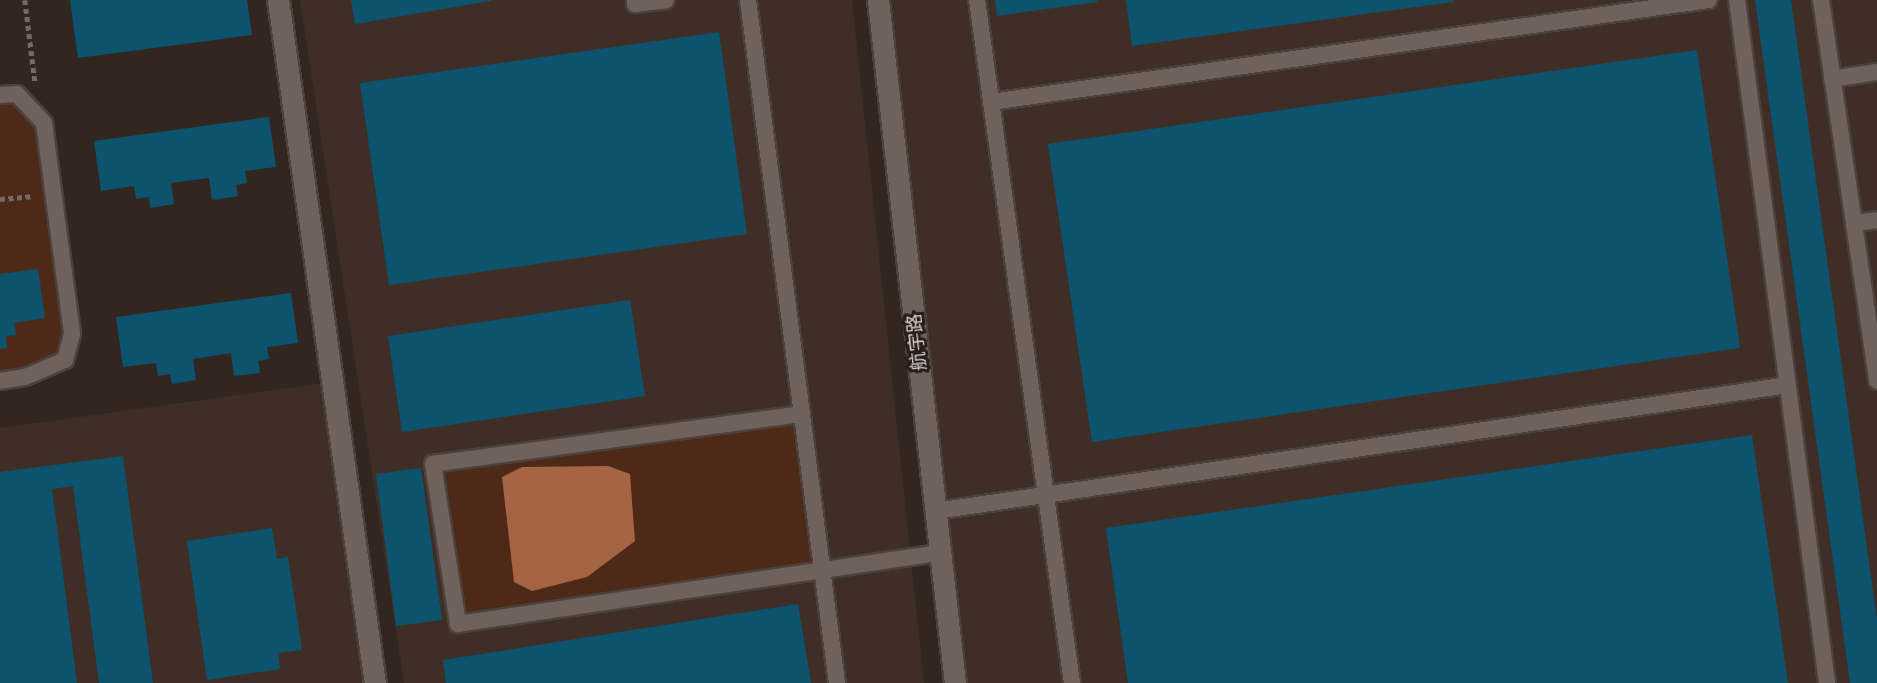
<!DOCTYPE html>
<html>
<head>
<meta charset="utf-8">
<style>
	body { margin:0 }
	#map { position:relative; width:1877px; height:683px; overflow:hidden; background:#322621; font-family:"Fira Sans","Noto Sans SC",sans-serif }
	div>[style] { position:absolute }
	.built>* { inset:0; background:#3f2e26 }
	.green>* { inset:0; background:#4d2a18 }
	.water>* { inset:0; background:#a56443 }
	.building>* { inset:0; background:#0d536e }
	.path>* { height:4.5px; margin-top:-2.25px; transform-origin:0; background:repeating-linear-gradient(90deg,#746965 0 5px,transparent 0 8.5px) }
	.roads { filter:drop-shadow(2px 0 #4b423d) drop-shadow(-2px 0 #4b423d) drop-shadow(0 2px #4b423d) drop-shadow(0 -2px #4b423d) }
	.lane>* { height:16px; margin:-8px; padding:0 8px; transform-origin:8px; border-radius:8px; background:#6f625c }
	.street>* { height:21px; margin:-10.5px; padding:0 10.5px; transform-origin:10.5px; border-radius:10.5px; background:#6f625c }
	.secondary>* { height:21px; margin:-10.5px; padding:0 10.5px; transform-origin:10.5px; border-radius:10.5px; background:#6f625c }
	span { translate:-50% -50%; white-space:nowrap; text-align:center; line-height:1.15; -webkit-text-stroke:6px #281d18; paint-order:stroke }
	.street-label { font-size:19px; color:#dad3cf }
</style>
</head>
<body>
<div id="map">
	<div class="built">
		<i style="clip-path:polygon(300px 0,852px 0,924px 683px,404px 683px)"></i>
		<i style="clip-path:polygon(878px 0,1877px 0,1877px 683px,955px 683px)"></i>
		<i style="clip-path:polygon(332px 382px,375px 683px,0 683px,0 428px)"></i>
	</div>
	<div class="green">
		<i style="clip-path:polygon(17px 94px,44px 123px,70px 316px,65px 360px,0 381px,0 95px)"></i>
		<i style="clip-path:polygon(802px 414px,822px 570px,458px 624px,434px 464px)"></i>
	</div>
	<div class="water">
		<i style="clip-path:polygon(608px 466px,630px 474px,635px 541px,587px 577px,532px 591px,514px 582px,502px 477px,522px 467px)"></i>
	</div>
	<div class="building">
		<i style="clip-path:polygon(70px 0,247px 0,252px 35px,78px 58px)"></i>
		<i style="clip-path:polygon(351px 0,491px 0,491px 1px,355px 24px)"></i>
		<i style="clip-path:polygon(995px 0,1097px 0,1097px 2px,997px 16px)"></i>
		<i style="clip-path:polygon(1126px 0,1453px 0,1453px 2px,1132px 46px)"></i>
		<i style="clip-path:polygon(1755px 0,1791px 0,1877px 620px,1877px 683px,1850px 683px)"></i>
		<i style="clip-path:polygon(719px 32px,747px 234px,389px 285px,360px 83px)"></i>
		<i style="clip-path:polygon(1697px 50px,1740px 348px,1092px 442px,1048px 144px)"></i>
		<i style="clip-path:polygon(269px 117px,276px 167px,245px 171px,247px 183px,236px 185px,238px 196px,212px 200px,209px 178px,171px 183px,174px 204px,150px 208px,149px 197px,136px 199px,134px 186px,101px 191px,94px 141px)"></i>
		<i style="clip-path:polygon(38px 269px,45px 318px,14px 323px,16px 335px,6px 336px,7px 348px,0 349px,0 274px)"></i>
		<i style="clip-path:polygon(291px 293px,298px 343px,267px 347px,269px 359px,258px 361px,260px 373px,234px 376px,231px 353px,193px 359px,196px 380px,172px 384px,170px 374px,158px 376px,156px 363px,123px 367px,116px 317px)"></i>
		<i style="clip-path:polygon(630px 300px,645px 396px,402px 432px,388px 336px)"></i>
		<i style="clip-path:polygon(1752px 435px,1788px 683px,1128px 683px,1106px 528px)"></i>
		<i style="clip-path:polygon(123px 456px,153px 683px,99px 683px,73px 486px,52px 489px,77px 683px,0 683px,0 472px)"></i>
		<i style="clip-path:polygon(421px 468px,442px 620px,396px 626px,376px 474px)"></i>
		<i style="clip-path:polygon(272px 528px,277px 559px,288px 557px,302px 650px,278px 653px,280px 669px,207px 680px,187px 541px)"></i>
		<i style="clip-path:polygon(798px 604px,811px 683px,446px 683px,443px 660px)"></i>
	</div>
	<div class="path">
		<i style="left:25px;top:0;width:83px;rotate:83deg"></i>
		<i style="left:0;top:199px;width:32px;rotate:-5deg"></i>
	</div>
	<div class="roads">
		<div class="lane">
			<i style="left:635px;top:0;width:4px;rotate:90deg"></i>
			<i style="left:635px;top:4px;width:31px;rotate:-7deg"></i>
			<i style="left:748px;top:0;width:689px;rotate:82.58deg"></i>
			<i style="left:977px;top:0;width:690px;rotate:82.08deg"></i>
			<i style="left:1737px;top:0;width:689px;rotate:82.49deg"></i>
			<i style="left:1821px;top:0;width:385px;rotate:81.6deg"></i>
			<i style="left:1832px;top:79px;width:46px;rotate:-8.8deg"></i>
			<i style="left:0;top:95px;width:17px;rotate:-3deg"></i>
			<i style="left:17px;top:94px;width:40px;rotate:47deg"></i>
			<i style="left:44px;top:123px;width:213px;rotate:82.4deg"></i>
			<i style="left:72px;top:334px;width:27px;rotate:105deg"></i>
			<i style="left:65px;top:360px;width:43px;rotate:157deg"></i>
			<i style="left:25px;top:377px;width:25px;rotate:171deg"></i>
			<i style="left:991px;top:102px;width:725px;rotate:-8.09deg"></i>
			<i style="left:1854px;top:223px;width:23px;rotate:-7deg"></i>
			<i style="left:802px;top:414px;width:372px;rotate:172.3deg"></i>
			<i style="left:433px;top:464px;width:162px;rotate:81.1deg"></i>
			<i style="left:458px;top:624px;width:487px;rotate:-8.4deg"></i>
			<i style="left:936px;top:511px;width:861px;rotate:-8.41deg"></i>
		</div>
		<div class="street">
			<i style="left:278px;top:0;width:690px;rotate:81.92deg"></i>
		</div>
		<div class="secondary">
			<i style="left:878px;top:0;width:687px;rotate:83.57deg"></i>
		</div>
	</div>
	<div class="street-label">
		<span style="left:917px;top:342px;rotate:-96deg">航宇路</span>
	</div>
</div>
</body>
</html>
